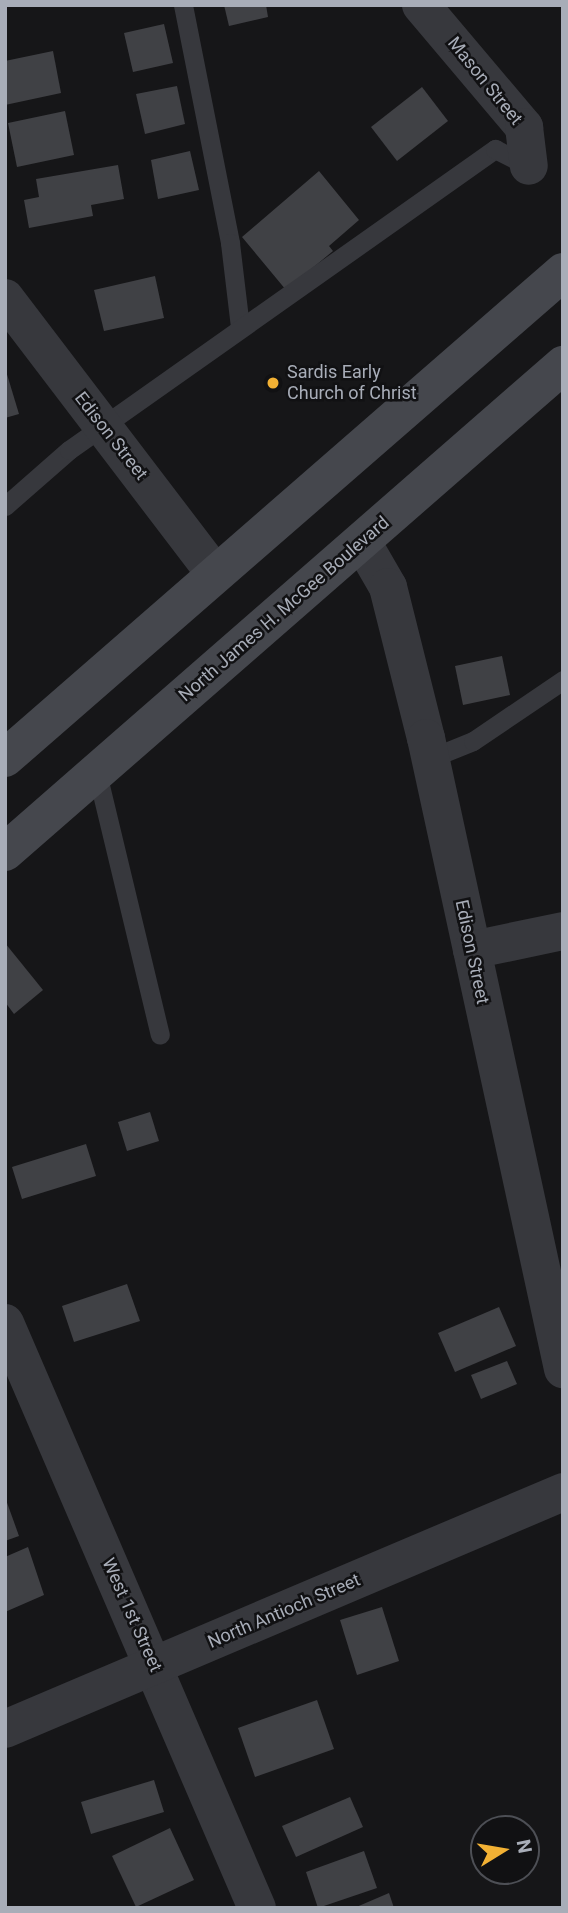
<!DOCTYPE html>
<html>
<head>
<meta charset="utf-8">
<style>
	body { margin:0 }
	#map { position:relative; width:568px; height:1913px; overflow:hidden; background:#161618; font-family:Roboto,sans-serif }
	div>[style] { position:absolute }
	.building>* { inset:0; background:#404145 }
	.service>* { height:19px; margin:-9.5px; padding:0 9.5px; transform-origin:9.5px; border-radius:9.5px; background:#37383d }
	.minor>* { height:38px; margin:-19px; padding:0 19px; transform-origin:19px; border-radius:19px; background:#37383d }
	.secondary>* { height:38px; margin:-19px; padding:0 19px; transform-origin:19px; border-radius:19px; background:#45474d }
	.dots>* { width:19px; height:19px; translate:-50% -50%; box-sizing:border-box; border:4px solid #111113; border-radius:50% }
	span { translate:-50% -50%; white-space:nowrap; text-align:center; line-height:1.15; -webkit-text-stroke:5px #111113; paint-order:stroke }
	.street-label { font-size:18px; color:#a8adb8 }
	.poi-label { font-size:18px; color:#a8adb8 }
	.left { translate:0 -50%; text-align:left }
	.frame { position:absolute; inset:0; border:7px solid #a8adb8; pointer-events:none }
	.north { position:absolute; left:470px; top:1815px; width:70px; height:70px; box-sizing:border-box; background:#111113; border:2px solid #4d4f55; border-radius:50%; rotate:79deg; font-size:19px; font-weight:700; line-height:28px; text-align:center; color:#a8adb8 }
	.north::after { content:''; display:block; margin:auto; width:24px; height:32px; background:#f2b134; clip-path:polygon(50% 0,100% 100%,50% 72%,0 100%) }
</style>
</head>
<body>
<div id="map">
	<div class="building">
		<i style="clip-path:polygon(224px 5px,266px 5px,268px 17px,229px 26px)"></i>
		<i style="clip-path:polygon(164px 24px,173px 63px,133px 72px,124px 33px)"></i>
		<i style="clip-path:polygon(53px 51px,61px 93px,5px 105px,5px 61px)"></i>
		<i style="clip-path:polygon(177px 86px,185px 124px,145px 134px,136px 94px)"></i>
		<i style="clip-path:polygon(422px 87px,448px 121px,397px 161px,371px 127px)"></i>
		<i style="clip-path:polygon(65px 111px,74px 155px,17px 167px,8px 123px)"></i>
		<i style="clip-path:polygon(190px 151px,199px 190px,158px 199px,151px 160px)"></i>
		<i style="clip-path:polygon(118px 165px,124px 199px,91px 205px,93px 216px,29px 228px,24px 200px,39px 197px,36px 179px)"></i>
		<i style="clip-path:polygon(319px 171px,359px 220px,329px 246px,333px 251px,286px 290px,242px 237px)"></i>
		<i style="clip-path:polygon(155px 276px,164px 318px,104px 331px,94px 290px)"></i>
		<i style="clip-path:polygon(6px 371px,19px 414px,5px 418px,5px 372px)"></i>
		<i style="clip-path:polygon(502px 656px,510px 695px,463px 705px,455px 666px)"></i>
		<i style="clip-path:polygon(5px 943px,43px 990px,14px 1014px,5px 1002px)"></i>
		<i style="clip-path:polygon(150px 1112px,159px 1141px,127px 1151px,118px 1122px)"></i>
		<i style="clip-path:polygon(86px 1144px,96px 1176px,22px 1199px,12px 1167px)"></i>
		<i style="clip-path:polygon(127px 1284px,140px 1321px,74px 1342px,62px 1306px)"></i>
		<i style="clip-path:polygon(499px 1307px,516px 1346px,455px 1372px,438px 1333px)"></i>
		<i style="clip-path:polygon(507px 1361px,517px 1384px,481px 1399px,471px 1375px)"></i>
		<i style="clip-path:polygon(5px 1497px,19px 1536px,5px 1541px)"></i>
		<i style="clip-path:polygon(28px 1547px,44px 1595px,5px 1612px,5px 1557px)"></i>
		<i style="clip-path:polygon(382px 1607px,399px 1661px,357px 1675px,340px 1620px)"></i>
		<i style="clip-path:polygon(317px 1700px,334px 1749px,255px 1777px,238px 1728px)"></i>
		<i style="clip-path:polygon(154px 1780px,164px 1812px,91px 1834px,81px 1802px)"></i>
		<i style="clip-path:polygon(350px 1797px,363px 1827px,296px 1857px,282px 1826px)"></i>
		<i style="clip-path:polygon(170px 1828px,194px 1880px,136px 1907px,112px 1856px)"></i>
		<i style="clip-path:polygon(364px 1851px,377px 1888px,318px 1908px,306px 1872px)"></i>
		<i style="clip-path:polygon(389px 1893px,394px 1908px,354px 1908px)"></i>
	</div>
	<div class="service">
		<i style="left:183px;top:5px;width:243px;rotate:78.8deg"></i>
		<i style="left:230px;top:243px;width:85px;rotate:83.2deg"></i>
		<i style="left:5px;top:506px;width:85px;rotate:-41.2deg"></i>
		<i style="left:69px;top:450px;width:522px;rotate:-35.24deg"></i>
		<i style="left:495px;top:149px;width:38px;rotate:27deg"></i>
		<i style="left:431px;top:758px;width:45px;rotate:-22deg"></i>
		<i style="left:473px;top:741px;width:109px;rotate:-34.1deg"></i>
		<i style="left:97px;top:773px;width:269px;rotate:76.5deg"></i>
	</div>
	<div class="minor">
		<i style="left:421px;top:5px;width:160px;rotate:49.8deg"></i>
		<i style="left:524px;top:127px;width:39px;rotate:83deg"></i>
		<i style="left:5px;top:298px;width:347px;rotate:52.7deg"></i>
		<i style="left:362px;top:542px;width:52px;rotate:60deg"></i>
		<i style="left:388px;top:587px;width:156px;rotate:75.9deg"></i>
		<i style="left:426px;top:738px;width:646px;rotate:77.75deg"></i>
		<i style="left:472px;top:950px;width:93px;rotate:-11.8deg"></i>
		<i style="left:5px;top:1323px;width:637px;rotate:66.7deg"></i>
		<i style="left:5px;top:1729px;width:606px;rotate:-23.01deg"></i>
	</div>
	<div class="secondary">
		<i style="left:5px;top:758px;width:740px;rotate:-41.05deg"></i>
		<i style="left:5px;top:852px;width:741px;rotate:-41.11deg"></i>
	</div>
	<div class="dots">
		<i style="left:273px;top:383px;background:#f2b134"></i>
	</div>
	<div class="street-label">
		<span style="left:485px;top:81px;rotate:51deg">Mason Street</span>
		<span style="left:111px;top:436px;rotate:52deg">Edison Street</span>
		<span style="left:284px;top:609px;rotate:-41deg">North James H. McGee Boulevard</span>
		<span style="left:472px;top:952px;rotate:78deg">Edison Street</span>
		<span style="left:284px;top:1611px;rotate:-23deg">North Antioch Street</span>
		<span style="left:132px;top:1615px;rotate:66deg">West 1st Street</span>
	</div>
	<div class="poi-label">
		<span class="left" style="left:287px;top:383px">Sardis Early<br>Church of Christ</span>
	</div>
	<div class="frame"></div>
	<div class="north">N</div>
</div>
</body>
</html>
